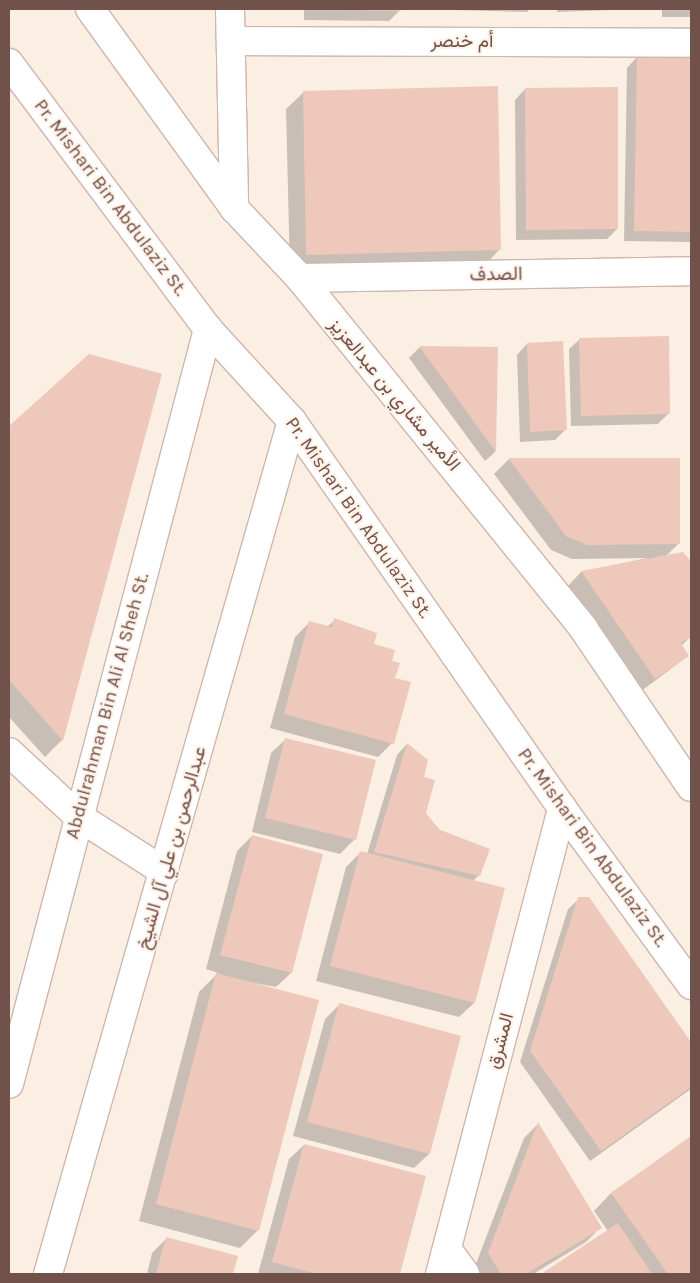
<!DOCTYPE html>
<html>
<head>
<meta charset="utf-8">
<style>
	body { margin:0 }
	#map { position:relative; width:700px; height:1283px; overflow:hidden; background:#fbeee3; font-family:Karla,Vazirmatn,sans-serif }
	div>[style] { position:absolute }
	.shadow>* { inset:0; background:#0003 }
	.building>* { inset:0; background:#efc8bc }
	.roads { filter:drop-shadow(1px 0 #ceb6ad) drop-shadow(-1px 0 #ceb6ad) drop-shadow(0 1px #ceb6ad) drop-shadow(0 -1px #ceb6ad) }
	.minor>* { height:28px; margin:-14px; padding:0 14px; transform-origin:14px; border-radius:14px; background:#fff }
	span { translate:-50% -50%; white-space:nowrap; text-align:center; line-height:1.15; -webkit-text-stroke:4px #fef2e9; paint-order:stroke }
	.street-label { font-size:19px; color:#71524b }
	.frame { position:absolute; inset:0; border:10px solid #71524b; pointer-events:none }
</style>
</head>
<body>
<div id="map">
	<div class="shadow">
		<i style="clip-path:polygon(304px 9px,400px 9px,400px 10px,389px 21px,304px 20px)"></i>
		<i style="clip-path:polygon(414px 9px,530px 9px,527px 12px)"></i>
		<i style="clip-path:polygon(557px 9px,638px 9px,557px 12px)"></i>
		<i style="clip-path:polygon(662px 9px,691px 9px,691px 17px,662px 17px)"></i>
		<i style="clip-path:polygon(637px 57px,691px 58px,691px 242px,624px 241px,627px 68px)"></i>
		<i style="clip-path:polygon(525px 89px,617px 229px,607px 239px,516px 240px,515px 100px)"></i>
		<i style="clip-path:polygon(304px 92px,500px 249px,483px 267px,290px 272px,286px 109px)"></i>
		<i style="clip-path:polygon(580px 339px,669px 413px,658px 424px,571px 426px,569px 349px)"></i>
		<i style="clip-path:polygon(527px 344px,566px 429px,555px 440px,520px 442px,517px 355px)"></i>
		<i style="clip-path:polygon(419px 348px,497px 348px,495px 452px,485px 461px,409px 358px)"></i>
		<i style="clip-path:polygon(90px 355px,161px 374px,62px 740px,45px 757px,9px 717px,9px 428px)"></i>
		<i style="clip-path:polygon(678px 459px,678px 544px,666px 556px,683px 553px,691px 563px,691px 636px,681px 646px,688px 656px,640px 692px,567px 587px,581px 572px,647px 558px,572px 559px,551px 550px,494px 474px,508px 460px)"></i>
		<i style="clip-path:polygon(335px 620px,390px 662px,392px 743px,378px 757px,270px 728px,295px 637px,310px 622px,327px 627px)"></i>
		<i style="clip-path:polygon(286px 739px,355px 839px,340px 854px,252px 832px,271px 753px)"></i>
		<i style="clip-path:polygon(407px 744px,422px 778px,425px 813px,479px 875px,473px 881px,474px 1003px,459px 1017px,316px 981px,346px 867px,361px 852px,367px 854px,397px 755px)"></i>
		<i style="clip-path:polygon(252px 836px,291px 973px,276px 987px,243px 981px,318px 1001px,257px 1231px,240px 1248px,139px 1221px,199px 992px,218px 973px,206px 969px,237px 851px)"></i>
		<i style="clip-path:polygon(589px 898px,691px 1044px,691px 1089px,590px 1161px,520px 1062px,568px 909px,579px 899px)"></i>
		<i style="clip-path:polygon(340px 1004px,460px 1037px,429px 1154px,414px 1168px,293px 1136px,325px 1019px)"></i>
		<i style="clip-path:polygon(538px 1124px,601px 1227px,586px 1242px,533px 1274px,478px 1274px,474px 1269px,524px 1138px)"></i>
		<i style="clip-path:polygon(691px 1138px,691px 1274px,543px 1274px,608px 1231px,594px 1211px,611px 1193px)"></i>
		<i style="clip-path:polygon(304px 1145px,425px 1177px,398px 1274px,258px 1274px,289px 1159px)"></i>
		<i style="clip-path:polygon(167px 1238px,236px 1256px,231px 1274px,147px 1274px,152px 1253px)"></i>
	</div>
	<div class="building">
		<i style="clip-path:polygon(347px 9px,401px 9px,401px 11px,347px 10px)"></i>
		<i style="clip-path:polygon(637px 56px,691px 57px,691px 232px,634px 231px)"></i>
		<i style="clip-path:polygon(498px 86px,501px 250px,306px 255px,303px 91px)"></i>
		<i style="clip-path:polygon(618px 87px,618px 229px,526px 230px,525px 88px)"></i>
		<i style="clip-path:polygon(669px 336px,670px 414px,581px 416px,579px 338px)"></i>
		<i style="clip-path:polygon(563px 341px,567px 430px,530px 432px,527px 343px)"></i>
		<i style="clip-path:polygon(419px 346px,498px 347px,496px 452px)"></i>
		<i style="clip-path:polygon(89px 354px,162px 374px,63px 741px,9px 680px,9px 426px)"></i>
		<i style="clip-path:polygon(508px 458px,680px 458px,680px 544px,587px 545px,566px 536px)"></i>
		<i style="clip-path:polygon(683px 552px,691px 561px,691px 636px,681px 643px,689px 656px,655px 679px,581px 571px)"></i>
		<i style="clip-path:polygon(334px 618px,377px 633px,374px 644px,395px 650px,392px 661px,400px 663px,395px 678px,411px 682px,394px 744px,284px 714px,309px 621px,332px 627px)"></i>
		<i style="clip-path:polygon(285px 738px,376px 760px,356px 840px,265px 818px)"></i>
		<i style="clip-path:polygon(407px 743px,428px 760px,424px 777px,435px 780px,426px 813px,438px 829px,490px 849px,480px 876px,374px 852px)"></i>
		<i style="clip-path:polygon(252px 835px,323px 854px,292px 973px,220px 955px)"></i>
		<i style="clip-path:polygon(360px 851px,505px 888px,475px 1003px,330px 966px)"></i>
		<i style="clip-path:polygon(578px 897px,589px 897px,691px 1042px,691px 1087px,601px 1151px,530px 1051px)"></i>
		<i style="clip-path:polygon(216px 973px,319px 1000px,259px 1231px,156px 1204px)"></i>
		<i style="clip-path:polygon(339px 1003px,461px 1036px,430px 1154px,307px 1122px)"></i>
		<i style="clip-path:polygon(538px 1122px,602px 1228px,526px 1274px,501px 1274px,488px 1253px)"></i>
		<i style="clip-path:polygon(691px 1136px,691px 1274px,668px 1274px,611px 1193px)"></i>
		<i style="clip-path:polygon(304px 1144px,426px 1176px,400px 1274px,317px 1274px,272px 1262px)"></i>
		<i style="clip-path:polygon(618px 1223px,652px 1274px,541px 1274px)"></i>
		<i style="clip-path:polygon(166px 1237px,238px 1256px,233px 1274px,156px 1274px)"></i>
	</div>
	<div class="roads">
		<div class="minor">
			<i style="left:90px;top:9px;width:246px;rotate:54.1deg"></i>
			<i style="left:234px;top:208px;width:96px;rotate:46.7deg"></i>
			<i style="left:300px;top:278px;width:450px;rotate:51deg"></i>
			<i style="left:583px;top:628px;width:192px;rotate:55.8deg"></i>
			<i style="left:230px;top:9px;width:199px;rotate:88.8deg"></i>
			<i style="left:232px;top:41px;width:459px;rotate:0.2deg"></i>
			<i style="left:9px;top:63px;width:332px;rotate:53.2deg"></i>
			<i style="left:208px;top:329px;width:125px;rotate:47.6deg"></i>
			<i style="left:292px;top:421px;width:472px;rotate:55.1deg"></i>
			<i style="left:562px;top:808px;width:219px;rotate:53.9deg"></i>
			<i style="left:300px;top:278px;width:391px;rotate:-1deg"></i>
			<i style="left:9px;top:752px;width:96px;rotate:42.9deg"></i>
			<i style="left:79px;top:817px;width:102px;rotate:32.6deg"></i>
			<i style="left:9px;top:1084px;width:781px;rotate:-75.23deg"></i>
			<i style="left:447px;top:1249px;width:31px;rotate:54deg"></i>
			<i style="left:48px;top:1274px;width:887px;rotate:-74.04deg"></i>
			<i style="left:440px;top:1274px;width:482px;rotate:-75.3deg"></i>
		</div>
	</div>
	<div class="street-label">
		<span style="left:462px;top:42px">أم خنصر</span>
		<span style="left:110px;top:198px;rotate:53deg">Pr. Mishari Bin Abdulaziz St.</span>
		<span style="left:496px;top:275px;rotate:-1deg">الصدف</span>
		<span style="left:394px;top:395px;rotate:50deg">الأمير مشاري بن عبدالعزيز</span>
		<span style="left:358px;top:518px;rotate:55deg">Pr. Mishari Bin Abdulaziz St.</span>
		<span style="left:108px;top:706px;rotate:-75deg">Abdulrahman Bin Ali Al Sheh St.</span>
		<span style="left:172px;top:848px;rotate:-74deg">عبدالرحمن بن علي آل الشيخ</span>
		<span style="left:592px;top:848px;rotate:54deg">Pr. Mishari Bin Abdulaziz St.</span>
		<span style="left:501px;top:1041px;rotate:-75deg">المشرق</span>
	</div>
	<div class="frame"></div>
</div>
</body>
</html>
